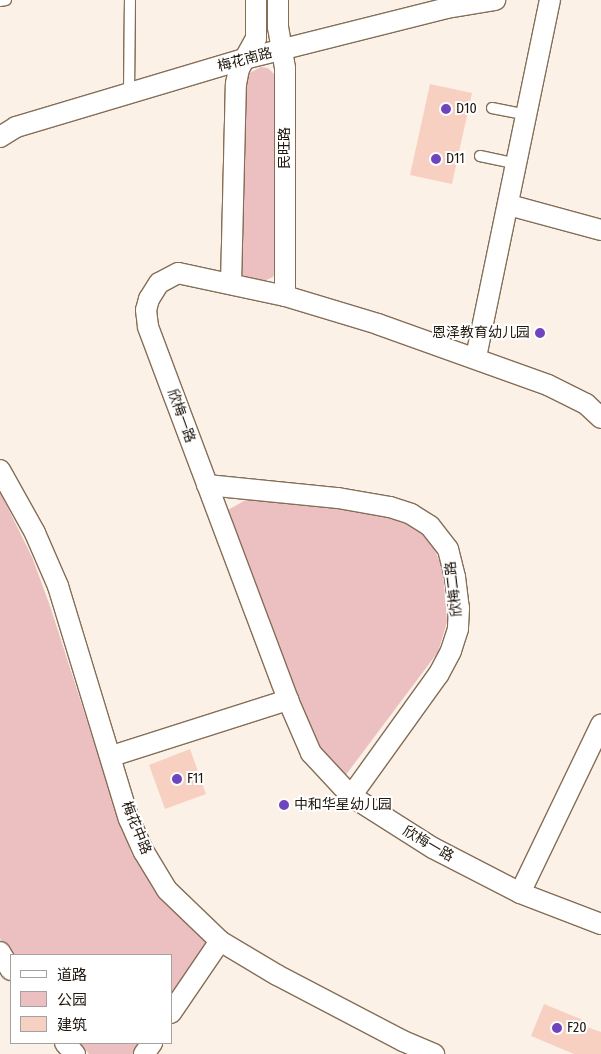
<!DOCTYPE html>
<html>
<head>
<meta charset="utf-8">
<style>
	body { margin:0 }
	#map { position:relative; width:601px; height:1054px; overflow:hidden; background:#fbf1e6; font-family:"Fira Sans Condensed","Noto Sans SC",sans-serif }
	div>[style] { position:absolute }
	.green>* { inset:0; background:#ecbfc1 }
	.building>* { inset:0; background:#f8d0c1 }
	.roads { filter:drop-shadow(1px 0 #856e56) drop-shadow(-1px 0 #856e56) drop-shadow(0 1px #856e56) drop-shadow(0 -1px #856e56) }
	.service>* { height:10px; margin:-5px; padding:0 5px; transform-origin:5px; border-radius:5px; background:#fff }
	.minor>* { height:20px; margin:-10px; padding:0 10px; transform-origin:10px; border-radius:10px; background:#fff }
	.dots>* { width:14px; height:14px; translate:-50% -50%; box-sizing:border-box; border:2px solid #fff; border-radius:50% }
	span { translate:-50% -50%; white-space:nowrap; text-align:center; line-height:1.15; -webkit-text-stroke:4px #fff; paint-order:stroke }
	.street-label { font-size:14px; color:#1f160c }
	.poi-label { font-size:14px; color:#1f160c }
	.left { translate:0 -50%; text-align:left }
	.right { translate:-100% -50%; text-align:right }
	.legend { position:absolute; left:10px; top:954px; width:162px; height:90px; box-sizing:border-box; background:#fff; border:1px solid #a5a29e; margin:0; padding:6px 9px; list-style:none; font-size:15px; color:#1f160c }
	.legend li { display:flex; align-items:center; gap:10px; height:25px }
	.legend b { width:25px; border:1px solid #a5a29e }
</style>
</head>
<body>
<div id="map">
	<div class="green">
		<i style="clip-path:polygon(261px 67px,268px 68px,274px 74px,276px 82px,275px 272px,273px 277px,264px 281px,248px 278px,238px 272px,246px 75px)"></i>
		<i style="clip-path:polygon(0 492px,32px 557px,50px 606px,117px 814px,132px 855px,164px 897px,204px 938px,206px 945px,171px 1004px,171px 955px,11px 955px,11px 958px,0 938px)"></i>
		<i style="clip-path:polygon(251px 497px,374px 511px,396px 517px,418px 529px,432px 543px,443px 570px,447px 622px,438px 652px,345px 776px,320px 753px,274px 641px,228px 510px)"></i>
		<i style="clip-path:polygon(80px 1043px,145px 1043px,137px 1054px,89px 1054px)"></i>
	</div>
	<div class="building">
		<i style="clip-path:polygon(430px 84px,472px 93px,452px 184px,410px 175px)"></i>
		<i style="clip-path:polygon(190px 749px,206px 794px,165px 809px,149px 765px)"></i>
		<i style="clip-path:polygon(544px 1004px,583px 1020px,581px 1025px,601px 1032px,601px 1054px,574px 1054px,531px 1036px)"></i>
	</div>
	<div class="roads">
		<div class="service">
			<i style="left:0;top:1px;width:6px;rotate:-9deg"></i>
			<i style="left:129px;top:93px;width:93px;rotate:-89.4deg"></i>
			<i style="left:492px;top:108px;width:37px;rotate:11deg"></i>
			<i style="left:480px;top:156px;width:38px;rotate:12deg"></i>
		</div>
		<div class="minor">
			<i style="left:278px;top:0;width:27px;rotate:90deg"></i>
			<i style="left:278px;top:27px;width:42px;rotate:80.3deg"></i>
			<i style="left:285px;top:68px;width:228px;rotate:90deg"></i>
			<i style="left:0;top:137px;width:19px;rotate:-32deg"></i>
			<i style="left:16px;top:127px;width:238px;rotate:-16.6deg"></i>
			<i style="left:244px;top:59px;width:209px;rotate:-14.1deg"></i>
			<i style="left:447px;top:8px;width:49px;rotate:-9.5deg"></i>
			<i style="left:509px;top:205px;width:95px;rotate:15.2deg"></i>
			<i style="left:231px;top:284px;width:200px;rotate:-88.6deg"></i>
			<i style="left:236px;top:84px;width:15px;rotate:-79deg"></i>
			<i style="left:239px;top:69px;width:35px;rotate:-61deg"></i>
			<i style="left:256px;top:38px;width:38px;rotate:-90deg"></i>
			<i style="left:476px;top:357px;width:365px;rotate:-78.3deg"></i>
			<i style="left:601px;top:418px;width:21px;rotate:-137deg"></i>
			<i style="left:586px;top:404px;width:42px;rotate:-153.4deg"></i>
			<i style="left:548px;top:385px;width:181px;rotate:-160.3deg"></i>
			<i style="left:378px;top:324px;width:97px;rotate:-163.2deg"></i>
			<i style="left:285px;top:296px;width:109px;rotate:-167.9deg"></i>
			<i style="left:178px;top:273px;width:21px;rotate:152deg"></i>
			<i style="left:159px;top:283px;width:19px;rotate:122deg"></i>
			<i style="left:149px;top:299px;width:11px;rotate:105deg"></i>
			<i style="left:146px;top:310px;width:17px;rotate:83deg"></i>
			<i style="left:148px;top:327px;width:398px;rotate:69.4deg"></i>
			<i style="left:288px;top:700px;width:58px;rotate:66.5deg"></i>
			<i style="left:311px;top:753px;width:59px;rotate:47.1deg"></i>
			<i style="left:351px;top:796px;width:97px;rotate:32.4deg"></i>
			<i style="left:433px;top:848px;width:98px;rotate:27.3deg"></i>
			<i style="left:520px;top:893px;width:87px;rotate:20.9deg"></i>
			<i style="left:0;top:470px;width:72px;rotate:60.9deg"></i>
			<i style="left:35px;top:533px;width:58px;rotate:66.5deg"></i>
			<i style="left:58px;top:586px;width:244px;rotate:73.1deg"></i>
			<i style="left:129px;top:819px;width:36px;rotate:66deg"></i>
			<i style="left:144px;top:852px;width:44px;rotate:58.8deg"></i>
			<i style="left:167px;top:890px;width:74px;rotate:43.9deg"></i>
			<i style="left:220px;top:941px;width:66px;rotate:30.8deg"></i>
			<i style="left:277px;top:975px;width:142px;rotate:27.6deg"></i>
			<i style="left:403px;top:1041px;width:34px;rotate:23deg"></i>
			<i style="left:207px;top:485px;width:132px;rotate:5.7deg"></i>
			<i style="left:338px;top:498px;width:53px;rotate:9.8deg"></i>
			<i style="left:390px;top:507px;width:22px;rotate:18deg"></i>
			<i style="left:411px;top:514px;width:22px;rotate:32deg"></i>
			<i style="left:430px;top:526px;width:29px;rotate:52deg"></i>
			<i style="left:448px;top:549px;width:29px;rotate:76deg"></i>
			<i style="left:455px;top:577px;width:31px;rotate:83deg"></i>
			<i style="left:459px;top:608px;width:21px;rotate:93deg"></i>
			<i style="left:458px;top:629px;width:23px;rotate:108deg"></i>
			<i style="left:451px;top:651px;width:27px;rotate:118deg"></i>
			<i style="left:438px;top:675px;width:149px;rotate:125.7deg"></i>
			<i style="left:112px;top:756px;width:185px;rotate:-17.7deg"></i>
			<i style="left:520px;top:893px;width:187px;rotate:-64.3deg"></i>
			<i style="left:0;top:952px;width:21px;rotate:59deg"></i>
			<i style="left:171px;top:1013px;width:87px;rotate:-55.8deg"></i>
			<i style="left:65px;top:1043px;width:15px;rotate:48deg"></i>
			<i style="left:144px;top:1054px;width:14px;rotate:-54deg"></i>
		</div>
	</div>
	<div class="dots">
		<i style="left:446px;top:109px;background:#6f45bd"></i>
		<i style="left:436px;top:159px;background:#6f45bd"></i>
		<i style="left:540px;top:333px;background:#6f45bd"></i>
		<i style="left:177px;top:779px;background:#6f45bd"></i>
		<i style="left:284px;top:805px;background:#6f45bd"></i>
		<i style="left:557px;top:1028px;background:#6f45bd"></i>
	</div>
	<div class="street-label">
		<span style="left:245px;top:60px;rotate:-15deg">梅花南路</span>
		<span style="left:285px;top:148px;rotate:-90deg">民旺路</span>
		<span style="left:181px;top:416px;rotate:70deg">欣梅一路</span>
		<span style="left:454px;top:589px;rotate:-97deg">欣梅二路</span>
		<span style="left:136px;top:828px;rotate:68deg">梅花中路</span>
		<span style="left:428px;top:844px;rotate:30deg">欣梅一路</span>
	</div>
	<div class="poi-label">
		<span class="left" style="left:456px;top:109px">D10</span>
		<span class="left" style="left:446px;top:159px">D11</span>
		<span class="right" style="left:530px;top:333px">恩泽教育幼儿园</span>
		<span class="left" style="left:187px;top:779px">F11</span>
		<span class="left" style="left:294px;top:805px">中和华星幼儿园</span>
		<span class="left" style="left:567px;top:1028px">F20</span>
	</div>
	<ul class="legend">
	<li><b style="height:6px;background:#fff"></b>道路</li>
	<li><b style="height:14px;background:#ecbfc1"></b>公园</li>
	<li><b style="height:14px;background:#f8d0c1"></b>建筑</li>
	</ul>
</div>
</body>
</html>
